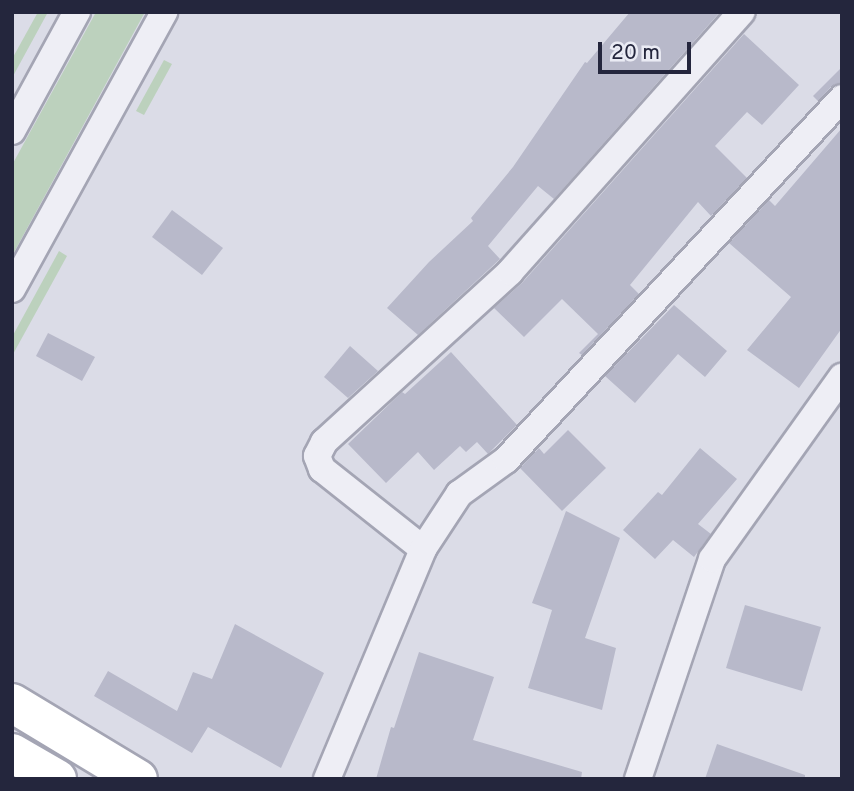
<!DOCTYPE html>
<html>
<head>
<meta charset="utf-8">
<style>
	body { margin:0 }
	#map { position:relative; width:854px; height:791px; overflow:hidden; background:#dbdce7; font-family:Overpass,sans-serif }
	div>[style] { position:absolute }
	.green>* { inset:0; background:#bcd1bd }
	.building>* { inset:0; background:#b8b9ca }
	.roads { filter:drop-shadow(2px 0 #a4a5b4) drop-shadow(-2px 0 #a4a5b4) drop-shadow(0 2px #a4a5b4) drop-shadow(0 -2px #a4a5b4) }
	.street>* { height:26px; margin:-13px; padding:0 13px; transform-origin:13px; border-radius:13px; background:#eeeef5 }
	.secondary>* { height:38px; margin:-19px; padding:0 19px; transform-origin:19px; border-radius:19px; background:#fff }
	span { translate:-50% -50%; white-space:nowrap; text-align:center; line-height:1.15; -webkit-text-stroke:5px #eaebf4; paint-order:stroke }
	.frame { position:absolute; inset:0; border:14px solid #24263d; pointer-events:none }
	.scale { position:absolute; left:598px; top:42px; width:93px; height:32px; box-sizing:border-box; border:4px solid #24263d; border-top:0; padding-left:9px; font-size:21px; line-height:24px; white-space:nowrap; color:#24263d; -webkit-text-stroke:5px #eaebf4; paint-order:stroke }
</style>
</head>
<body>
<div id="map">
	<div class="green">
		<i style="clip-path:polygon(38px 12px,48px 12px,12px 78px,12px 59px)"></i>
		<i style="clip-path:polygon(96px 12px,145px 12px,12px 256px,12px 165px)"></i>
		<i style="clip-path:polygon(164px 60px,172px 64px,144px 115px,136px 111px)"></i>
		<i style="clip-path:polygon(59px 251px,67px 256px,12px 356px,12px 337px)"></i>
	</div>
	<div class="building">
		<i style="clip-path:polygon(630px 12px,720px 12px,554px 199px,538px 186px,488px 246px,500px 259px,418px 335px,387px 308px,429px 262px,473px 221px,471px 218px,513px 167px,585px 62px,587px 63px)"></i>
		<i style="clip-path:polygon(744px 34px,799px 85px,762px 125px,747px 112px,715px 146px,747px 178px,711px 216px,698px 202px,630px 285px,639px 294px,582px 355px,579px 353px,598px 334px,562px 299px,524px 337px,494px 308px,522px 283px)"></i>
		<i style="clip-path:polygon(842px 67px,842px 83px,831px 87px,818px 101px,813px 96px)"></i>
		<i style="clip-path:polygon(842px 128px,842px 328px,799px 388px,747px 350px,791px 297px,729px 243px,769px 200px,775px 206px)"></i>
		<i style="clip-path:polygon(172px 210px,223px 248px,202px 275px,152px 237px)"></i>
		<i style="clip-path:polygon(674px 305px,727px 351px,705px 377px,678px 354px,635px 403px,605px 376px)"></i>
		<i style="clip-path:polygon(48px 333px,95px 357px,82px 381px,36px 356px)"></i>
		<i style="clip-path:polygon(350px 346px,378px 371px,348px 398px,324px 377px)"></i>
		<i style="clip-path:polygon(451px 352px,517px 425px,488px 454px,477px 442px,466px 452px,460px 446px,434px 470px,418px 452px,386px 483px,348px 444px,402px 392px,405px 394px)"></i>
		<i style="clip-path:polygon(568px 430px,606px 468px,562px 511px,520px 468px,539px 448px,544px 454px)"></i>
		<i style="clip-path:polygon(700px 448px,737px 479px,698px 524px,711px 534px,694px 557px,673px 540px,655px 559px,623px 530px,658px 492px,662px 495px)"></i>
		<i style="clip-path:polygon(566px 511px,620px 538px,585px 638px,616px 648px,602px 710px,528px 688px,552px 610px,532px 603px)"></i>
		<i style="clip-path:polygon(745px 605px,821px 627px,802px 691px,726px 668px)"></i>
		<i style="clip-path:polygon(235px 624px,324px 673px,281px 768px,208px 727px,192px 753px,94px 696px,108px 671px,177px 711px,193px 672px,212px 679px)"></i>
		<i style="clip-path:polygon(419px 652px,494px 677px,473px 740px,582px 772px,581px 779px,376px 779px,391px 727px,394px 728px)"></i>
		<i style="clip-path:polygon(717px 744px,805px 775px,805px 779px,705px 779px)"></i>
	</div>
	<div class="roads">
		<div class="street">
			<i style="left:12px;top:131px;width:136px;rotate:-61.4deg"></i>
			<i style="left:12px;top:289px;width:316px;rotate:-61.2deg"></i>
			<i style="left:423px;top:549px;width:129px;rotate:-141.6deg"></i>
			<i style="left:322px;top:469px;width:14px;rotate:-111deg"></i>
			<i style="left:317px;top:456px;width:16px;rotate:-63deg"></i>
			<i style="left:324px;top:442px;width:252px;rotate:-42.4deg"></i>
			<i style="left:510px;top:272px;width:348px;rotate:-48.3deg"></i>
			<i style="left:327px;top:779px;width:249px;rotate:-67.3deg"></i>
			<i style="left:423px;top:549px;width:66px;rotate:-56.8deg"></i>
			<i style="left:459px;top:494px;width:58px;rotate:-35.9deg"></i>
			<i style="left:506px;top:460px;width:494px;rotate:-47.1deg"></i>
			<i style="left:638px;top:779px;width:232px;rotate:-71.4deg"></i>
			<i style="left:712px;top:559px;width:224px;rotate:-54.5deg"></i>
		</div>
		<div class="secondary">
			<i style="left:12px;top:703px;width:147px;rotate:31.1deg"></i>
			<i style="left:12px;top:753px;width:52px;rotate:30deg"></i>
		</div>
	</div>
	<div class="frame"></div>
	<div class="scale">20 m</div>
</div>
</body>
</html>
